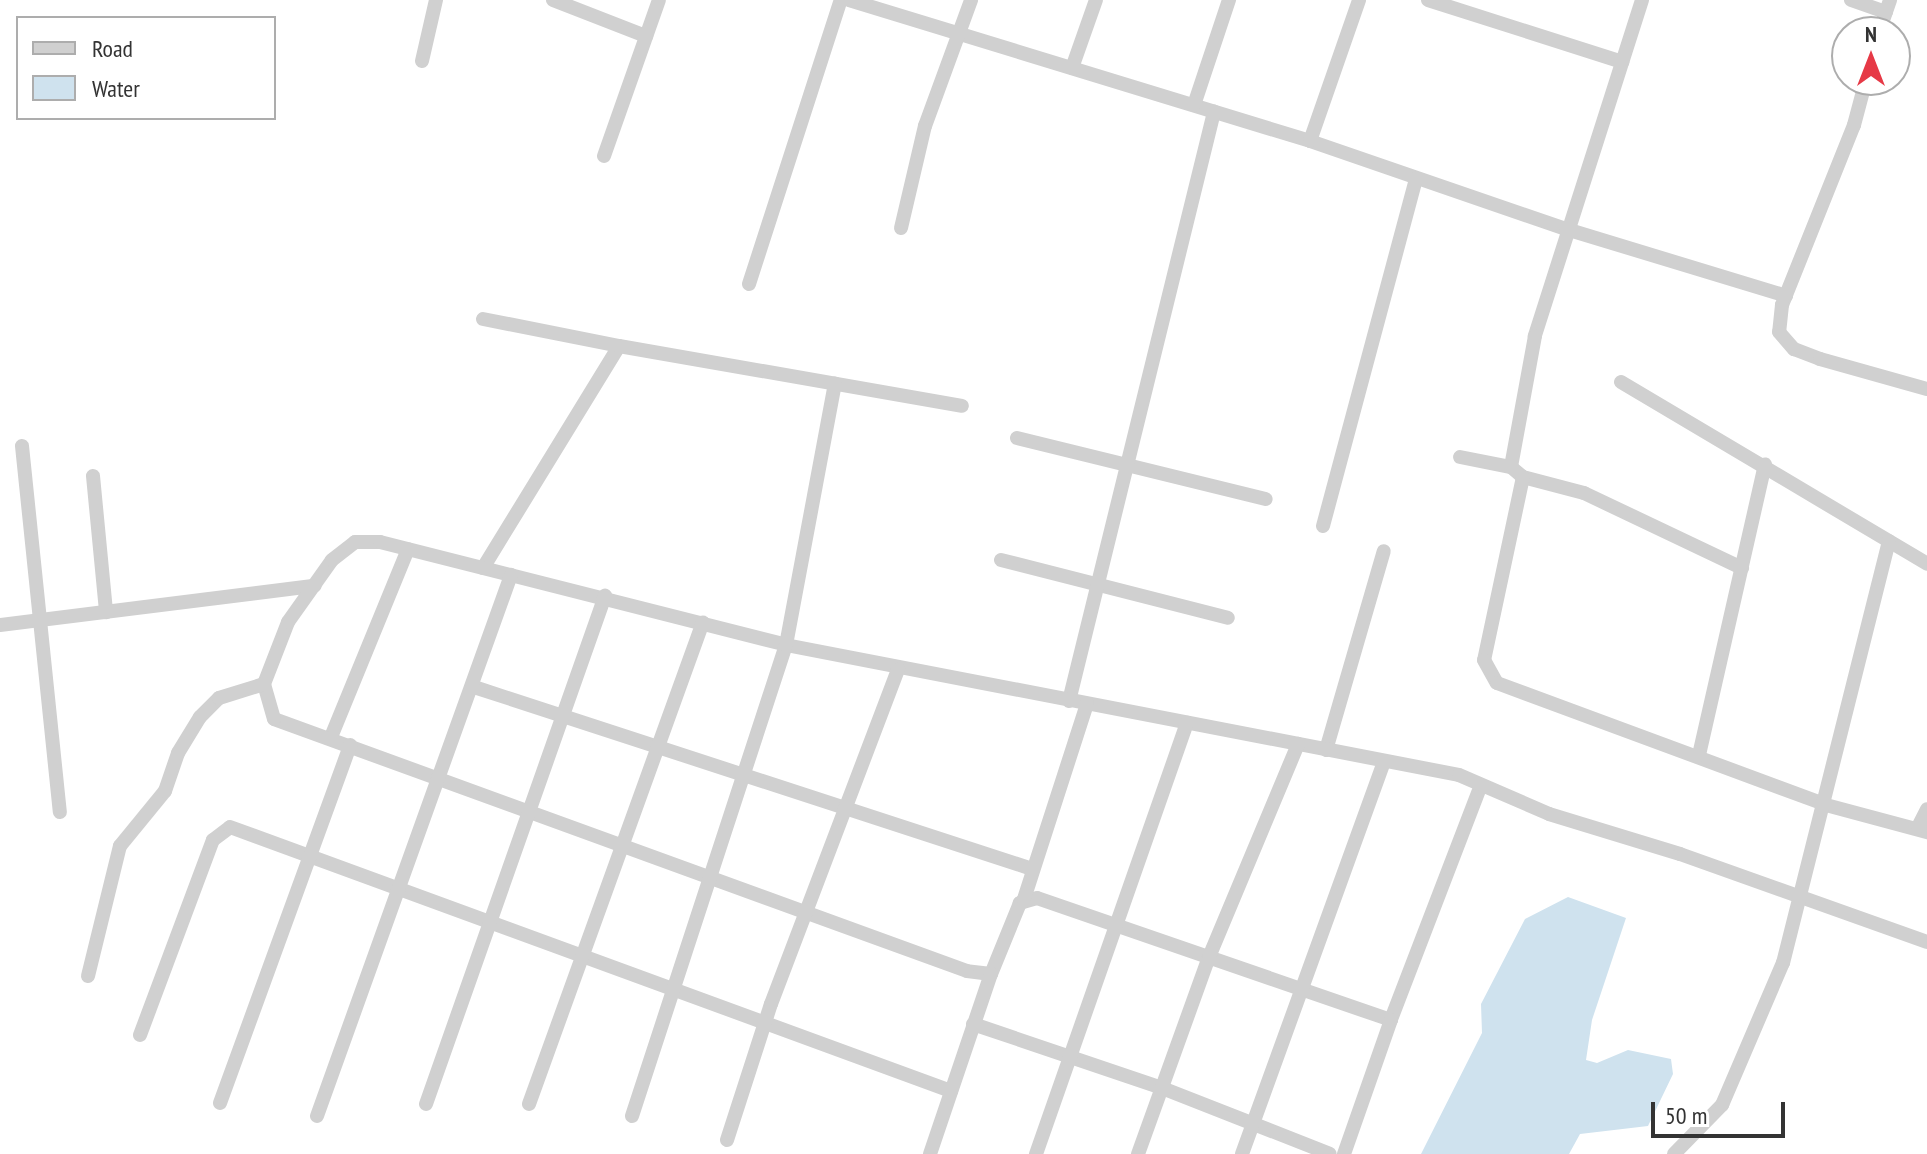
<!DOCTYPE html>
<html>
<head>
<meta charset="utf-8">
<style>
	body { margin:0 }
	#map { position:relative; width:1927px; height:1154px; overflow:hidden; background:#fff; font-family:"PT Sans Narrow",sans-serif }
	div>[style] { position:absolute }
	.water>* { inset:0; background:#cfe2ee }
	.minor>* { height:14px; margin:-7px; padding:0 7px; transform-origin:7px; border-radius:7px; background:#d0d0d0 }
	span { translate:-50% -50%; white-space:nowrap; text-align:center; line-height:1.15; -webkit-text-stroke:8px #fff; paint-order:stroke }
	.legend { position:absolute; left:16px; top:16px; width:260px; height:104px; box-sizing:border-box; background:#fff; border:2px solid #adadad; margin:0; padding:10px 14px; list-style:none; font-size:24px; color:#333 }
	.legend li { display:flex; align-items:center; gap:16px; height:40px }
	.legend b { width:40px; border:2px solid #adadad }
	.north { position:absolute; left:1831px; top:16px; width:80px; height:80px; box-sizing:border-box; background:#fff; border:2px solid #adadad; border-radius:50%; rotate:0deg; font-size:22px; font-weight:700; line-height:32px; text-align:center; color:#333 }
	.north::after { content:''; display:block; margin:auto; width:28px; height:36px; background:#e63946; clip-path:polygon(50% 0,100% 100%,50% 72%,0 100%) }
	.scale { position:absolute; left:1651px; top:1102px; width:134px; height:36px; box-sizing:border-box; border:4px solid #333; border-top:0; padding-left:10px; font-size:24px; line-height:28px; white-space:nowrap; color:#333; -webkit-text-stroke:6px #fff; paint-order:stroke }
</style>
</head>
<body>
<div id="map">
	<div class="water">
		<i style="clip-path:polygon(1568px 897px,1626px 918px,1592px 1020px,1586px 1060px,1597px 1063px,1628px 1050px,1671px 1059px,1673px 1074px,1648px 1126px,1580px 1134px,1569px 1154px,1421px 1154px,1482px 1033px,1481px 1004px,1525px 919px)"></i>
	</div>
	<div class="minor">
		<i style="left:553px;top:0;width:100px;rotate:21.2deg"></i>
		<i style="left:849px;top:0;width:482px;rotate:17deg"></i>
		<i style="left:1310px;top:141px;width:271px;rotate:19deg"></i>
		<i style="left:1566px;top:229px;width:230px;rotate:16.9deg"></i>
		<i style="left:1428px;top:0;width:204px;rotate:17.7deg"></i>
		<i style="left:1642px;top:0;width:353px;rotate:107.7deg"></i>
		<i style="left:1535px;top:336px;width:133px;rotate:100.4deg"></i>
		<i style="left:1511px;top:467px;width:16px;rotate:40deg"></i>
		<i style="left:1523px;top:477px;width:63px;rotate:14.7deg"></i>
		<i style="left:1584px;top:493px;width:175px;rotate:25.4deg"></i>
		<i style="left:1851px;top:0;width:37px;rotate:19deg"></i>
		<i style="left:1879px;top:32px;width:34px;rotate:-71deg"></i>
		<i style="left:422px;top:61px;width:63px;rotate:-77.1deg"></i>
		<i style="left:1072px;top:68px;width:72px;rotate:-70.6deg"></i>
		<i style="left:1866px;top:80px;width:47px;rotate:104.9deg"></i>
		<i style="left:1854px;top:125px;width:194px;rotate:111.8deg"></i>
		<i style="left:1782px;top:305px;width:27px;rotate:96deg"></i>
		<i style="left:1779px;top:332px;width:23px;rotate:49deg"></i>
		<i style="left:1794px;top:349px;width:28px;rotate:21deg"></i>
		<i style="left:1820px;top:359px;width:111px;rotate:15.7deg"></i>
		<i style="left:1194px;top:105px;width:111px;rotate:-71.6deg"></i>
		<i style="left:1310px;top:141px;width:149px;rotate:-70.8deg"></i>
		<i style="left:604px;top:156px;width:165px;rotate:-70.6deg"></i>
		<i style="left:901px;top:228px;width:105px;rotate:-76.8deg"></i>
		<i style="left:925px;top:126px;width:134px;rotate:-69.9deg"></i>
		<i style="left:749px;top:284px;width:299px;rotate:-72.1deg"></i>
		<i style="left:483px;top:319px;width:139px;rotate:11.2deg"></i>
		<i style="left:1621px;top:382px;width:356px;rotate:30.7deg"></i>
		<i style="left:1017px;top:438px;width:256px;rotate:13.8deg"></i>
		<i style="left:22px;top:446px;width:368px;rotate:84.1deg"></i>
		<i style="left:1460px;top:457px;width:52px;rotate:11.1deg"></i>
		<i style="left:93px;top:476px;width:137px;rotate:84.5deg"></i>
		<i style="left:1523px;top:477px;width:187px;rotate:102deg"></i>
		<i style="left:1484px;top:660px;width:26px;rotate:61deg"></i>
		<i style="left:1497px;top:683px;width:351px;rotate:20.3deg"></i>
		<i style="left:1826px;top:805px;width:105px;rotate:15deg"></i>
		<i style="left:1323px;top:526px;width:360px;rotate:-75deg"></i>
		<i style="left:1001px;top:560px;width:234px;rotate:14.3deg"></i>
		<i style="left:483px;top:568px;width:260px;rotate:-58.5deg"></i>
		<i style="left:619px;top:346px;width:348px;rotate:9.9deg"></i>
		<i style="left:0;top:625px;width:317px;rotate:-7.1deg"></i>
		<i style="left:474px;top:687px;width:587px;rotate:18.06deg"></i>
		<i style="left:1069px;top:701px;width:607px;rotate:-76.17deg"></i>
		<i style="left:331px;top:737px;width:203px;rotate:-67.7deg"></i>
		<i style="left:1326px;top:750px;width:207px;rotate:-73.8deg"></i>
		<i style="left:1699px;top:755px;width:298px;rotate:-77.2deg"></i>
		<i style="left:1481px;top:785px;width:252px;rotate:111deg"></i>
		<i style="left:1391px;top:1020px;width:374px;rotate:-161deg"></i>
		<i style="left:1037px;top:898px;width:18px;rotate:164deg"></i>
		<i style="left:1020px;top:903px;width:77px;rotate:112.2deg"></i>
		<i style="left:991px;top:974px;width:24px;rotate:-173deg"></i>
		<i style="left:967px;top:971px;width:737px;rotate:-160.02deg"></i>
		<i style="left:274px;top:719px;width:36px;rotate:-106deg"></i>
		<i style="left:264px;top:684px;width:66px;rotate:-68.8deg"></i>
		<i style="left:288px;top:622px;width:76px;rotate:-54.6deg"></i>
		<i style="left:332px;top:560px;width:29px;rotate:-38deg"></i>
		<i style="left:355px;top:542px;width:25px"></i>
		<i style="left:380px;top:542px;width:419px;rotate:14.2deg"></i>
		<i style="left:786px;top:645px;width:685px;rotate:10.93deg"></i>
		<i style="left:1459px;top:775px;width:98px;rotate:23.4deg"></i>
		<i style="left:1549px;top:814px;width:137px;rotate:17deg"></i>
		<i style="left:1680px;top:854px;width:262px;rotate:19.6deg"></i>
		<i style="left:1918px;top:827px;width:20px;rotate:-63deg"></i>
		<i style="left:1024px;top:899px;width:205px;rotate:-72.1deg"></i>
		<i style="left:88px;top:976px;width:134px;rotate:-76.2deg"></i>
		<i style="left:120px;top:846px;width:71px;rotate:-50.7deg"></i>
		<i style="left:165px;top:791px;width:40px;rotate:-71.1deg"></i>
		<i style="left:178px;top:753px;width:42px;rotate:-58.6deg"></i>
		<i style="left:200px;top:717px;width:27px;rotate:-45deg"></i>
		<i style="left:219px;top:698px;width:47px;rotate:-17.3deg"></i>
		<i style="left:973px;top:1024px;width:200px;rotate:18.7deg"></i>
		<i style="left:1162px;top:1088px;width:180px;rotate:21.4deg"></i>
		<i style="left:140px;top:1035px;width:208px;rotate:-69.5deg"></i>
		<i style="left:213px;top:840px;width:21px;rotate:-37deg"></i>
		<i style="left:230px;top:827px;width:768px;rotate:20.11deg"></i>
		<i style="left:220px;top:1103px;width:381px;rotate:-70deg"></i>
		<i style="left:426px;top:1104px;width:539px;rotate:-70.59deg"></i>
		<i style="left:529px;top:1104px;width:512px;rotate:-70.15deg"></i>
		<i style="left:317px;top:1116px;width:575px;rotate:-70.27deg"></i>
		<i style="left:632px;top:1116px;width:496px;rotate:-71.9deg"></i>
		<i style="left:786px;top:645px;width:266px;rotate:-79.4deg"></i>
		<i style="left:727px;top:1140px;width:143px;rotate:-72.1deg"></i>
		<i style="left:771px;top:1004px;width:358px;rotate:-69.2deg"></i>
		<i style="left:930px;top:1154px;width:190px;rotate:-71.3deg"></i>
		<i style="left:1036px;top:1154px;width:457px;rotate:-70.7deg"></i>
		<i style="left:1138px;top:1154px;width:209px;rotate:-70.2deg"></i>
		<i style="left:1209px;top:957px;width:231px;rotate:-67.3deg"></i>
		<i style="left:1242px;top:1154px;width:417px;rotate:-70.1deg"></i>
		<i style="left:1344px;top:1154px;width:142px;rotate:-70.7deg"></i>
		<i style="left:1674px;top:1154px;width:69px;rotate:-45.6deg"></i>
		<i style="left:1722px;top:1105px;width:155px;rotate:-66.8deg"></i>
		<i style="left:1783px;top:963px;width:435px;rotate:-75.9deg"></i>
	</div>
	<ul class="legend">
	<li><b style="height:10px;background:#d0d0d0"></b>Road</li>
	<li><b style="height:22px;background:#cfe2ee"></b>Water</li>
	</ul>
	<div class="north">N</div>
	<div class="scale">50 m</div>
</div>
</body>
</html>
